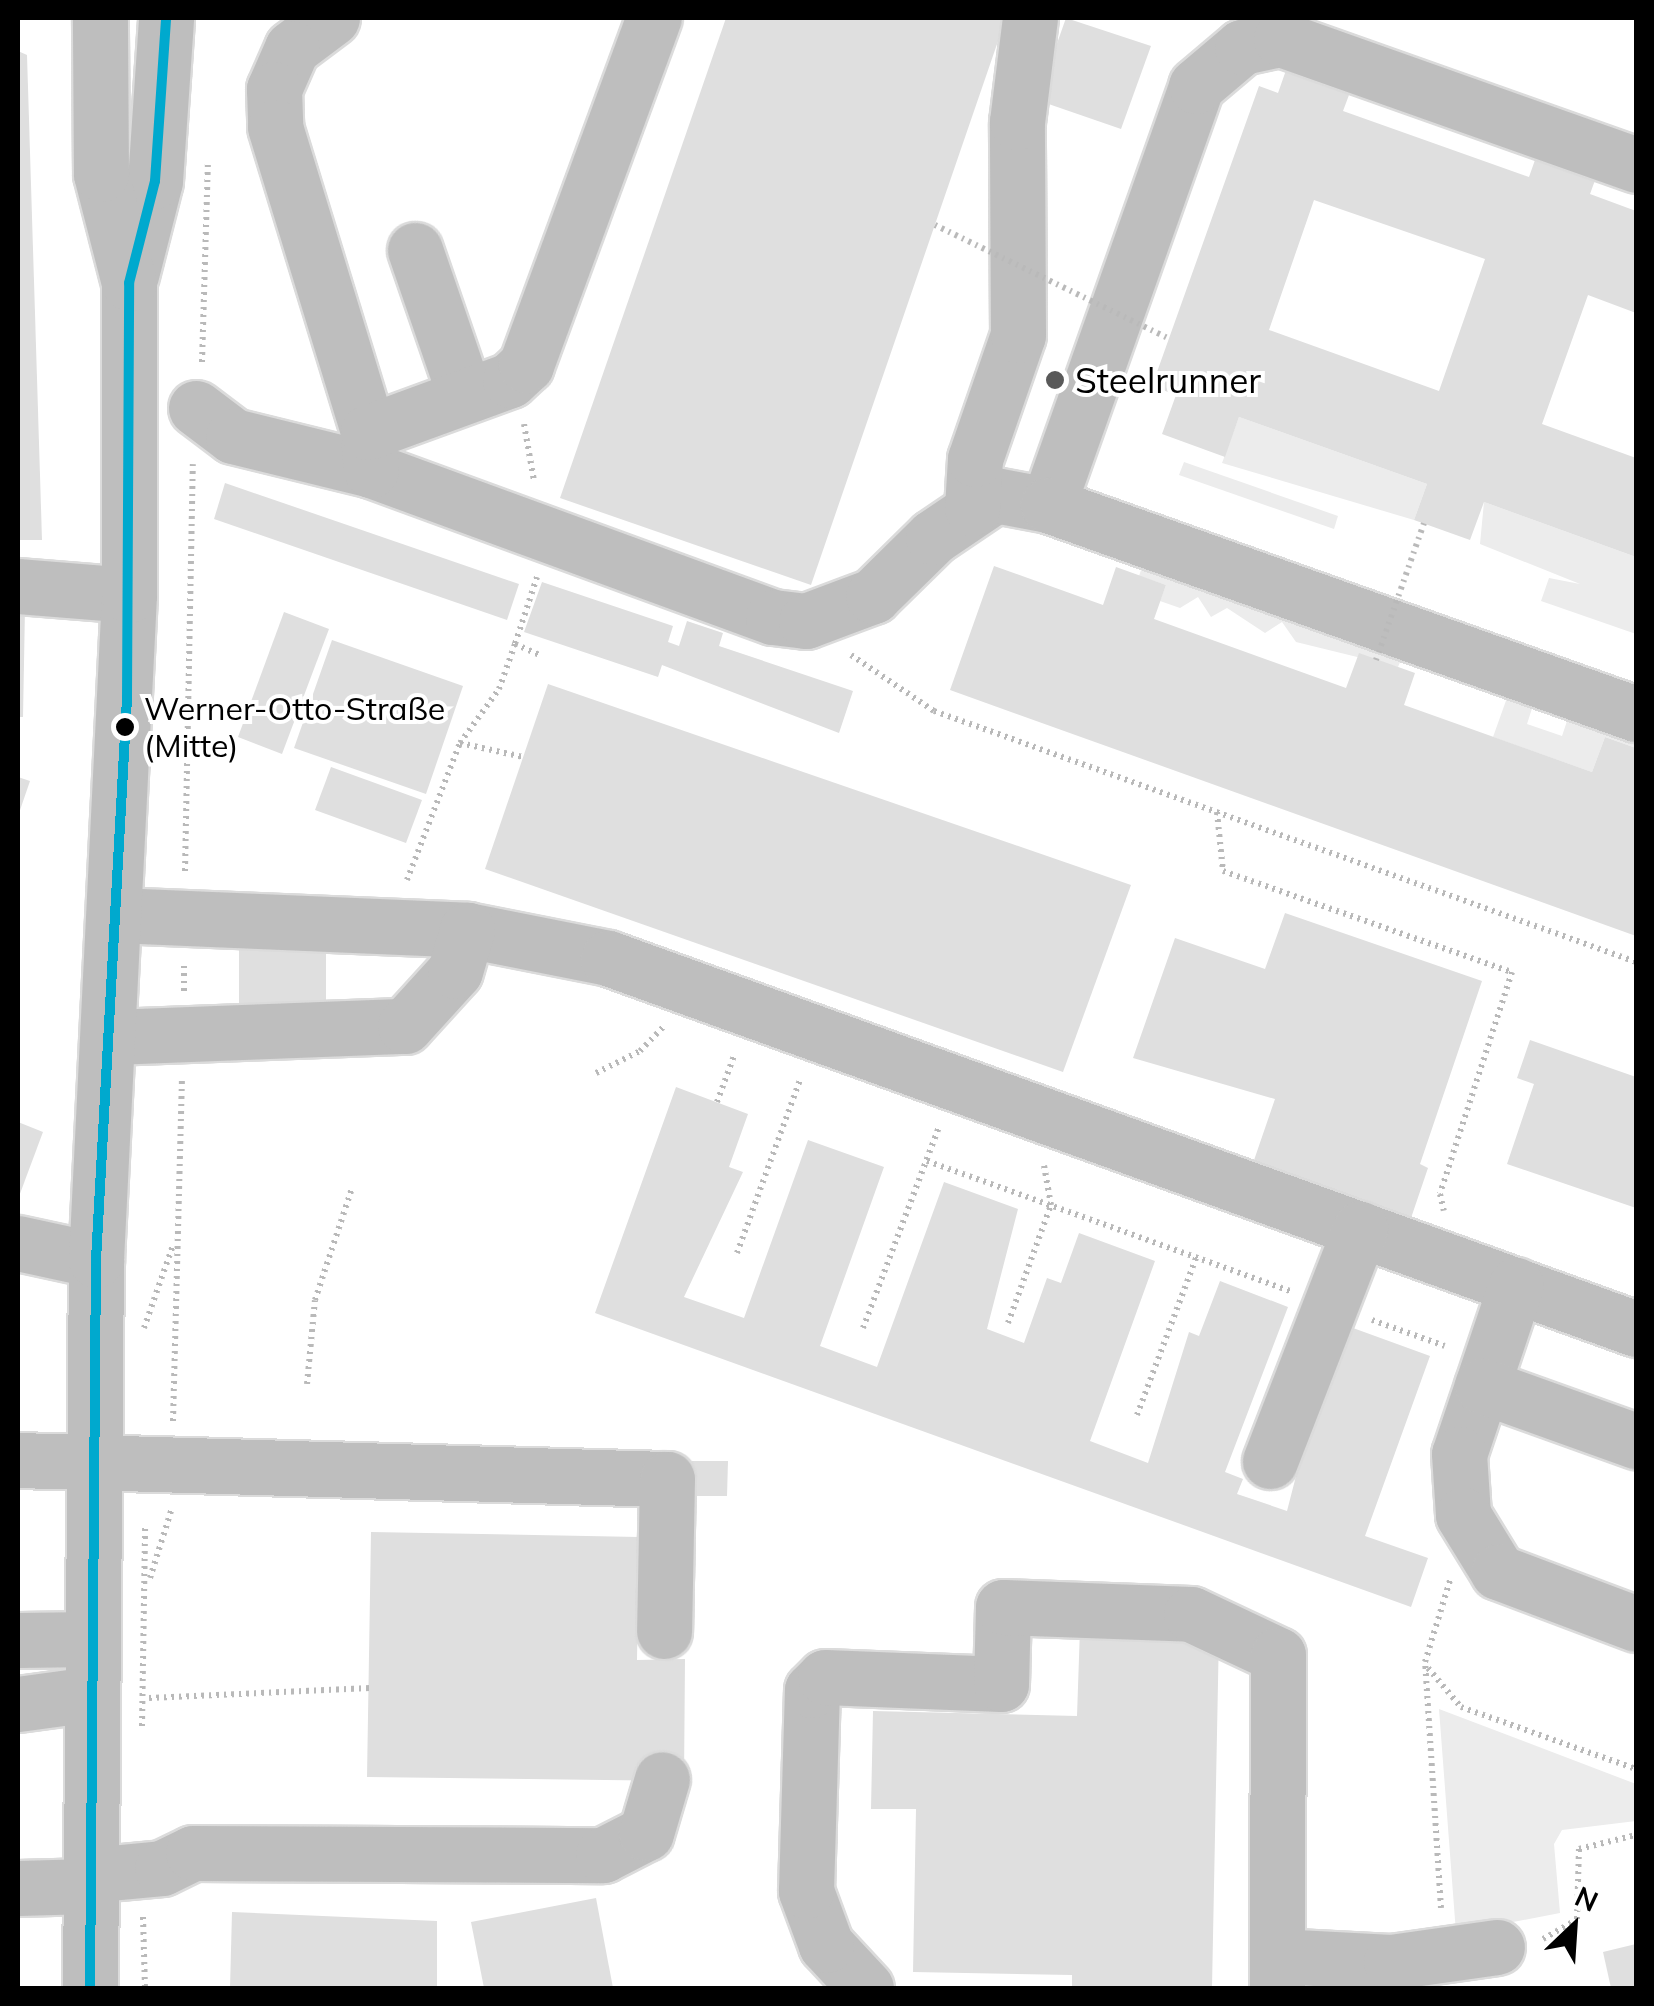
<!DOCTYPE html>
<html>
<head>
<meta charset="utf-8">
<style>
	body { margin:0 }
	#map { position:relative; width:1654px; height:2006px; overflow:hidden; background:#fff; font-family:Mulish,sans-serif }
	div>[style] { position:absolute }
	.green>* { inset:0; background:#ececec }
	.building>* { inset:0; background:#dfdfdf }
	.path>* { height:6px; margin-top:-3px; transform-origin:0; background:repeating-linear-gradient(90deg,#b9b9b9 0 2.5px,transparent 0 7.5px) }
	.roads { filter:drop-shadow(2px 0 #dbdbdb) drop-shadow(-2px 0 #dbdbdb) drop-shadow(0 2px #dbdbdb) drop-shadow(0 -2px #dbdbdb) }
	.minor>* { height:55px; margin:-27.5px; padding:0 27.5px; transform-origin:27.5px; border-radius:27.5px; background:#bebebe }
	.major>* { height:55px; margin:-27.5px; padding:0 27.5px; transform-origin:27.5px; border-radius:27.5px; background:#bebebe }
	.path-bridge>* { height:6px; margin-top:-3px; transform-origin:0; background:repeating-linear-gradient(90deg,#b9b9b9 0 2.5px,transparent 0 7.5px) }
	.bus-1>* { height:10px; margin:-5px; padding:0 5px; transform-origin:5px; border-radius:5px; background:#00a9ce }
	.dots>* { width:28px; height:28px; translate:-50% -50%; box-sizing:border-box; border:5px solid #fff; border-radius:50% }
	span { translate:-50% -50%; white-space:nowrap; text-align:center; line-height:1.15; -webkit-text-stroke:8px #fff; paint-order:stroke }
	.bus-label { font-size:32px; color:#000 }
	.left { translate:0 -50%; text-align:left }
	.poi-label { font-size:35px; color:#000 }
	.frame { position:absolute; inset:0; border:20px solid #000; pointer-events:none }
	.north { position:absolute; left:1524px; top:1876px; width:100px; height:100px; -webkit-text-stroke:8px #fff; paint-order:stroke; rotate:25deg; font-size:28px; font-weight:700; line-height:40px; text-align:center; color:#000 }
	.north::after { content:''; display:block; margin:auto; width:35px; height:45px; background:#000; clip-path:polygon(50% 0,100% 100%,50% 72%,0 100%) }
</style>
</head>
<body>
<div id="map">
	<div class="green">
		<i style="clip-path:polygon(1239px 417px,1427px 484px,1414px 520px,1222px 463px)"></i>
		<i style="clip-path:polygon(1184px 462px,1338px 516px,1334px 529px,1179px 475px)"></i>
		<i style="clip-path:polygon(1484px 502px,1636px 557px,1636px 634px,1541px 601px,1549px 578px,1580px 584px,1480px 544px)"></i>
		<i style="clip-path:polygon(1146px 555px,1407px 646px,1398px 667px,1296px 642px,1282px 622px,1265px 633px,1227px 608px,1211px 617px,1198px 597px,1180px 608px,1160px 601px,1166px 585px,1139px 576px)"></i>
		<i style="clip-path:polygon(1513px 681px,1538px 690px,1527px 724px,1562px 736px,1573px 703px,1636px 725px,1636px 748px,1605px 737px,1592px 772px,1493px 737px)"></i>
		<i style="clip-path:polygon(1439px 1709px,1636px 1784px,1636px 1821px,1562px 1830px,1554px 1844px,1560px 1913px,1456px 1933px)"></i>
	</div>
	<div class="building">
		<i style="clip-path:polygon(726px 18px,1006px 18px,811px 585px,560px 498px)"></i>
		<i style="clip-path:polygon(1066px 18px,1151px 46px,1121px 129px,1037px 100px)"></i>
		<i style="clip-path:polygon(18px 51px,27px 55px,42px 540px,18px 540px)"></i>
		<i style="clip-path:polygon(evenodd,1291px 56px,1355px 79px,1343px 111px,1529px 177px,1541px 143px,1601px 164px,1590px 194px,1636px 211px,1636px 313px,1588px 295px,1542px 424px,1636px 458px,1636px 557px,1484px 502px,1470px 540px,1414px 520px,1427px 484px,1239px 417px,1225px 457px,1162px 434px,1176px 395px,1152px 386px,1259px 86px,1278px 93px,1291px 56px,1314px 200px,1485px 259px,1439px 391px,1269px 330px,1314px 200px)"></i>
		<i style="clip-path:polygon(225px 483px,519px 584px,507px 620px,214px 519px)"></i>
		<i style="clip-path:polygon(994px 566px,1103px 605px,1116px 567px,1166px 585px,1154px 619px,1346px 688px,1359px 653px,1415px 673px,1404px 705px,1592px 772px,1605px 737px,1636px 748px,1636px 936px,950px 690px)"></i>
		<i style="clip-path:polygon(542px 582px,673px 626px,668px 642px,679px 646px,687px 621px,723px 633px,719px 646px,853px 691px,839px 733px,662px 665px,658px 677px,524px 632px)"></i>
		<i style="clip-path:polygon(18px 608px,25px 608px,23px 717px,18px 717px)"></i>
		<i style="clip-path:polygon(284px 612px,329px 629px,282px 754px,238px 737px)"></i>
		<i style="clip-path:polygon(332px 640px,463px 686px,426px 794px,294px 748px)"></i>
		<i style="clip-path:polygon(548px 684px,1131px 885px,1063px 1072px,485px 869px)"></i>
		<i style="clip-path:polygon(331px 767px,422px 800px,406px 843px,315px 810px)"></i>
		<i style="clip-path:polygon(18px 777px,30px 781px,18px 816px)"></i>
		<i style="clip-path:polygon(1285px 913px,1482px 981px,1420px 1164px,1428px 1168px,1410px 1221px,1252px 1166px,1275px 1099px,1133px 1058px,1175px 938px,1265px 969px)"></i>
		<i style="clip-path:polygon(239px 950px,326px 951px,326px 1010px,239px 1010px)"></i>
		<i style="clip-path:polygon(1530px 1040px,1636px 1077px,1636px 1208px,1507px 1164px,1534px 1084px,1517px 1078px)"></i>
		<i style="clip-path:polygon(676px 1087px,748px 1114px,729px 1167px,743px 1172px,684px 1297px,744px 1318px,808px 1140px,884px 1167px,820px 1346px,877px 1367px,944px 1182px,1018px 1209px,987px 1329px,1024px 1343px,1047px 1278px,1061px 1283px,1079px 1233px,1155px 1261px,1090px 1441px,1148px 1463px,1189px 1332px,1199px 1336px,1220px 1281px,1288px 1307px,1225px 1472px,1243px 1479px,1237px 1494px,1258px 1501px,1287px 1511px,1322px 1375px,1334px 1379px,1353px 1328px,1430px 1356px,1365px 1536px,1428px 1558px,1411px 1607px,595px 1313px)"></i>
		<i style="clip-path:polygon(18px 1122px,43px 1132px,18px 1199px)"></i>
		<i style="clip-path:polygon(690px 1461px,728px 1461px,727px 1496px,689px 1496px)"></i>
		<i style="clip-path:polygon(371px 1532px,639px 1537px,637px 1660px,685px 1659px,684px 1781px,367px 1777px)"></i>
		<i style="clip-path:polygon(1080px 1628px,1219px 1632px,1212px 1988px,1072px 1988px,1072px 1975px,913px 1972px,916px 1809px,871px 1809px,873px 1711px,1077px 1716px)"></i>
		<i style="clip-path:polygon(596px 1898px,613px 1988px,484px 1988px,471px 1922px)"></i>
		<i style="clip-path:polygon(232px 1912px,437px 1921px,437px 1988px,230px 1988px)"></i>
		<i style="clip-path:polygon(1636px 1944px,1636px 1988px,1611px 1988px,1603px 1952px)"></i>
	</div>
	<div class="path">
		<i style="left:202px;top:362px;width:202px;rotate:-88.3deg"></i>
		<i style="left:524px;top:424px;width:58px;rotate:80deg"></i>
		<i style="left:537px;top:577px;width:71px;rotate:108.2deg"></i>
		<i style="left:515px;top:644px;width:27px;rotate:24deg"></i>
		<i style="left:851px;top:655px;width:100px;rotate:34deg"></i>
		<i style="left:934px;top:711px;width:746px;rotate:19.67deg"></i>
		<i style="left:460px;top:743px;width:65px;rotate:12.5deg"></i>
		<i style="left:1217px;top:812px;width:59px;rotate:84.2deg"></i>
		<i style="left:1223px;top:871px;width:306px;rotate:19.3deg"></i>
		<i style="left:1512px;top:972px;width:233px;rotate:108deg"></i>
		<i style="left:1440px;top:1194px;width:17px;rotate:77deg"></i>
		<i style="left:185px;top:871px;width:407px;rotate:-88.9deg"></i>
		<i style="left:407px;top:880px;width:147px;rotate:-68.9deg"></i>
		<i style="left:460px;top:743px;width:67px;rotate:-54.2deg"></i>
		<i style="left:499px;top:689px;width:48px;rotate:-70.4deg"></i>
		<i style="left:184px;top:991px;width:27px;rotate:-90deg"></i>
		<i style="left:596px;top:1073px;width:49px;rotate:-26.6deg"></i>
		<i style="left:640px;top:1051px;width:33px;rotate:-46deg"></i>
		<i style="left:717px;top:1102px;width:52px;rotate:-69.8deg"></i>
		<i style="left:927px;top:1161px;width:386px;rotate:19.7deg"></i>
		<i style="left:737px;top:1253px;width:187px;rotate:-70deg"></i>
		<i style="left:1372px;top:1320px;width:77px;rotate:19.6deg"></i>
		<i style="left:1008px;top:1323px;width:126px;rotate:-70deg"></i>
		<i style="left:1051px;top:1205px;width:40px;rotate:-100deg"></i>
		<i style="left:144px;top:1328px;width:88px;rotate:-70.7deg"></i>
		<i style="left:863px;top:1328px;width:215px;rotate:-69.3deg"></i>
		<i style="left:307px;top:1384px;width:84px;rotate:-84.6deg"></i>
		<i style="left:315px;top:1300px;width:118px;rotate:-71.7deg"></i>
		<i style="left:1137px;top:1415px;width:168px;rotate:-69.4deg"></i>
		<i style="left:173px;top:1421px;width:342px;rotate:-88.5deg"></i>
		<i style="left:150px;top:1578px;width:73px;rotate:-72.6deg"></i>
		<i style="left:1428px;top:1668px;width:51px;rotate:49.8deg"></i>
		<i style="left:1461px;top:1707px;width:186px;rotate:19.5deg"></i>
		<i style="left:149px;top:1698px;width:221px;rotate:-2.6deg"></i>
		<i style="left:142px;top:1726px;width:201px;rotate:-89.1deg"></i>
		<i style="left:1441px;top:1908px;width:247px;rotate:-93.7deg"></i>
		<i style="left:1425px;top:1662px;width:86px;rotate:-73deg"></i>
		<i style="left:143px;top:1917px;width:71px;rotate:88.4deg"></i>
		<i style="left:1543px;top:1939px;width:39px;rotate:-30deg"></i>
		<i style="left:1577px;top:1919px;width:70px;rotate:-88.4deg"></i>
		<i style="left:1579px;top:1849px;width:59px;rotate:-13.8deg"></i>
	</div>
	<div class="roads">
		<div class="minor">
			<i style="left:332px;top:18px;width:50px;rotate:143.1deg"></i>
			<i style="left:292px;top:48px;width:45px;rotate:113.7deg"></i>
			<i style="left:274px;top:89px;width:38px;rotate:88deg"></i>
			<i style="left:275px;top:127px;width:319px;rotate:73deg"></i>
			<i style="left:415px;top:250px;width:153px;rotate:71deg"></i>
			<i style="left:196px;top:408px;width:46px;rotate:37.1deg"></i>
			<i style="left:233px;top:436px;width:142px;rotate:13.8deg"></i>
			<i style="left:371px;top:470px;width:428px;rotate:20.1deg"></i>
			<i style="left:773px;top:617px;width:33px;rotate:7deg"></i>
			<i style="left:806px;top:621px;width:72px;rotate:-20.5deg"></i>
			<i style="left:873px;top:596px;width:84px;rotate:-44.5deg"></i>
			<i style="left:933px;top:537px;width:75px;rotate:-34.1deg"></i>
			<i style="left:995px;top:495px;width:54px;rotate:10.7deg"></i>
			<i style="left:1048px;top:505px;width:444px;rotate:-70.5deg"></i>
			<i style="left:1196px;top:86px;width:60px;rotate:-40.3deg"></i>
			<i style="left:1242px;top:47px;width:40px;rotate:-12deg"></i>
			<i style="left:1281px;top:39px;width:377px;rotate:19.5deg"></i>
			<i style="left:371px;top:470px;width:38px;rotate:-95deg"></i>
			<i style="left:368px;top:432px;width:151px;rotate:-20.1deg"></i>
			<i style="left:510px;top:380px;width:22px;rotate:-43deg"></i>
			<i style="left:526px;top:365px;width:370px;rotate:-69.8deg"></i>
			<i style="left:1048px;top:505px;width:624px;rotate:19.57deg"></i>
			<i style="left:972px;top:508px;width:49px;rotate:-86.5deg"></i>
			<i style="left:975px;top:459px;width:131px;rotate:-70.9deg"></i>
			<i style="left:1018px;top:335px;width:213px;rotate:-90.3deg"></i>
			<i style="left:1017px;top:122px;width:105px;rotate:-82.9deg"></i>
			<i style="left:18px;top:586px;width:111px;rotate:4.6deg"></i>
			<i style="left:116px;top:915px;width:351px;rotate:2.4deg"></i>
			<i style="left:467px;top:930px;width:144px;rotate:11.2deg"></i>
			<i style="left:608px;top:958px;width:1093px;rotate:19.84deg"></i>
			<i style="left:113px;top:1037px;width:292px;rotate:-2.2deg"></i>
			<i style="left:405px;top:1026px;width:74px;rotate:-47.7deg"></i>
			<i style="left:455px;top:971px;width:43px;rotate:-73.7deg"></i>
			<i style="left:18px;top:1243px;width:80px;rotate:12.3deg"></i>
			<i style="left:1516px;top:1285px;width:178px;rotate:108.6deg"></i>
			<i style="left:1459px;top:1454px;width:61px;rotate:86.2deg"></i>
			<i style="left:1463px;top:1515px;width:67px;rotate:58.4deg"></i>
			<i style="left:1498px;top:1572px;width:147px;rotate:20.6deg"></i>
			<i style="left:1482px;top:1386px;width:164px;rotate:19.7deg"></i>
			<i style="left:18px;top:1460px;width:649px;rotate:1.68deg"></i>
			<i style="left:667px;top:1479px;width:152px;rotate:91.1deg"></i>
			<i style="left:1270px;top:1461px;width:249px;rotate:-68.8deg"></i>
			<i style="left:18px;top:1640px;width:74px;rotate:-0.8deg"></i>
			<i style="left:18px;top:1704px;width:74px;rotate:-7.8deg"></i>
			<i style="left:89px;top:1875px;width:73px;rotate:-5.5deg"></i>
			<i style="left:162px;top:1868px;width:34px;rotate:-26deg"></i>
			<i style="left:193px;top:1853px;width:410px;rotate:0.3deg"></i>
			<i style="left:603px;top:1855px;width:48px;rotate:-27.1deg"></i>
			<i style="left:646px;top:1833px;width:56px;rotate:-73.5deg"></i>
			<i style="left:18px;top:1888px;width:71px;rotate:-1.6deg"></i>
			<i style="left:1277px;top:1956px;width:114px;rotate:3deg"></i>
			<i style="left:1391px;top:1962px;width:107px;rotate:-8.1deg"></i>
			<i style="left:866px;top:1988px;width:59px;rotate:-132.9deg"></i>
			<i style="left:826px;top:1945px;width:58px;rotate:-110.3deg"></i>
			<i style="left:806px;top:1891px;width:201px;rotate:-88.3deg"></i>
			<i style="left:812px;top:1690px;width:18px;rotate:-45deg"></i>
			<i style="left:825px;top:1677px;width:176px;rotate:2.3deg"></i>
			<i style="left:1001px;top:1684px;width:77px;rotate:-88.5deg"></i>
			<i style="left:1003px;top:1607px;width:188px;rotate:2.1deg"></i>
			<i style="left:1191px;top:1614px;width:96px;rotate:25.2deg"></i>
			<i style="left:1278px;top:1655px;width:333px;rotate:90.2deg"></i>
		</div>
		<div class="major">
			<i style="left:131px;top:275px;width:97px;rotate:-75.7deg"></i>
			<i style="left:155px;top:181px;width:163px;rotate:-86.1deg"></i>
			<i style="left:90px;top:1988px;width:728px;rotate:-89.53deg"></i>
			<i style="left:96px;top:1260px;width:666px;rotate:-87.16deg"></i>
			<i style="left:129px;top:595px;width:312px;rotate:-90deg"></i>
			<i style="left:129px;top:283px;width:113px;rotate:-104.4deg"></i>
			<i style="left:101px;top:174px;width:156px;rotate:-90.4deg"></i>
		</div>
	</div>
	<div class="path-bridge">
		<i style="left:935px;top:225px;width:259px;rotate:25.9deg"></i>
		<i style="left:1376px;top:660px;width:145px;rotate:-70.7deg"></i>
	</div>
	<div class="bus-1">
		<i style="left:90px;top:1988px;width:728px;rotate:-89.53deg"></i>
		<i style="left:96px;top:1260px;width:563px;rotate:-86.84deg"></i>
		<i style="left:127px;top:698px;width:415px;rotate:-89.7deg"></i>
		<i style="left:129px;top:283px;width:105px;rotate:-75.7deg"></i>
		<i style="left:155px;top:181px;width:163px;rotate:-86.1deg"></i>
	</div>
	<div class="dots">
		<i style="left:1055px;top:380px;background:#595959"></i>
		<i style="left:125px;top:727px;background:#000"></i>
	</div>
	<div class="bus-label">
		<span class="left" style="left:144px;top:727px">Werner-Otto-Straße<br>(Mitte)</span>
	</div>
	<div class="poi-label">
		<span class="left" style="left:1075px;top:380px">Steelrunner</span>
	</div>
	<div class="frame"></div>
	<div class="north">N</div>
</div>
</body>
</html>
